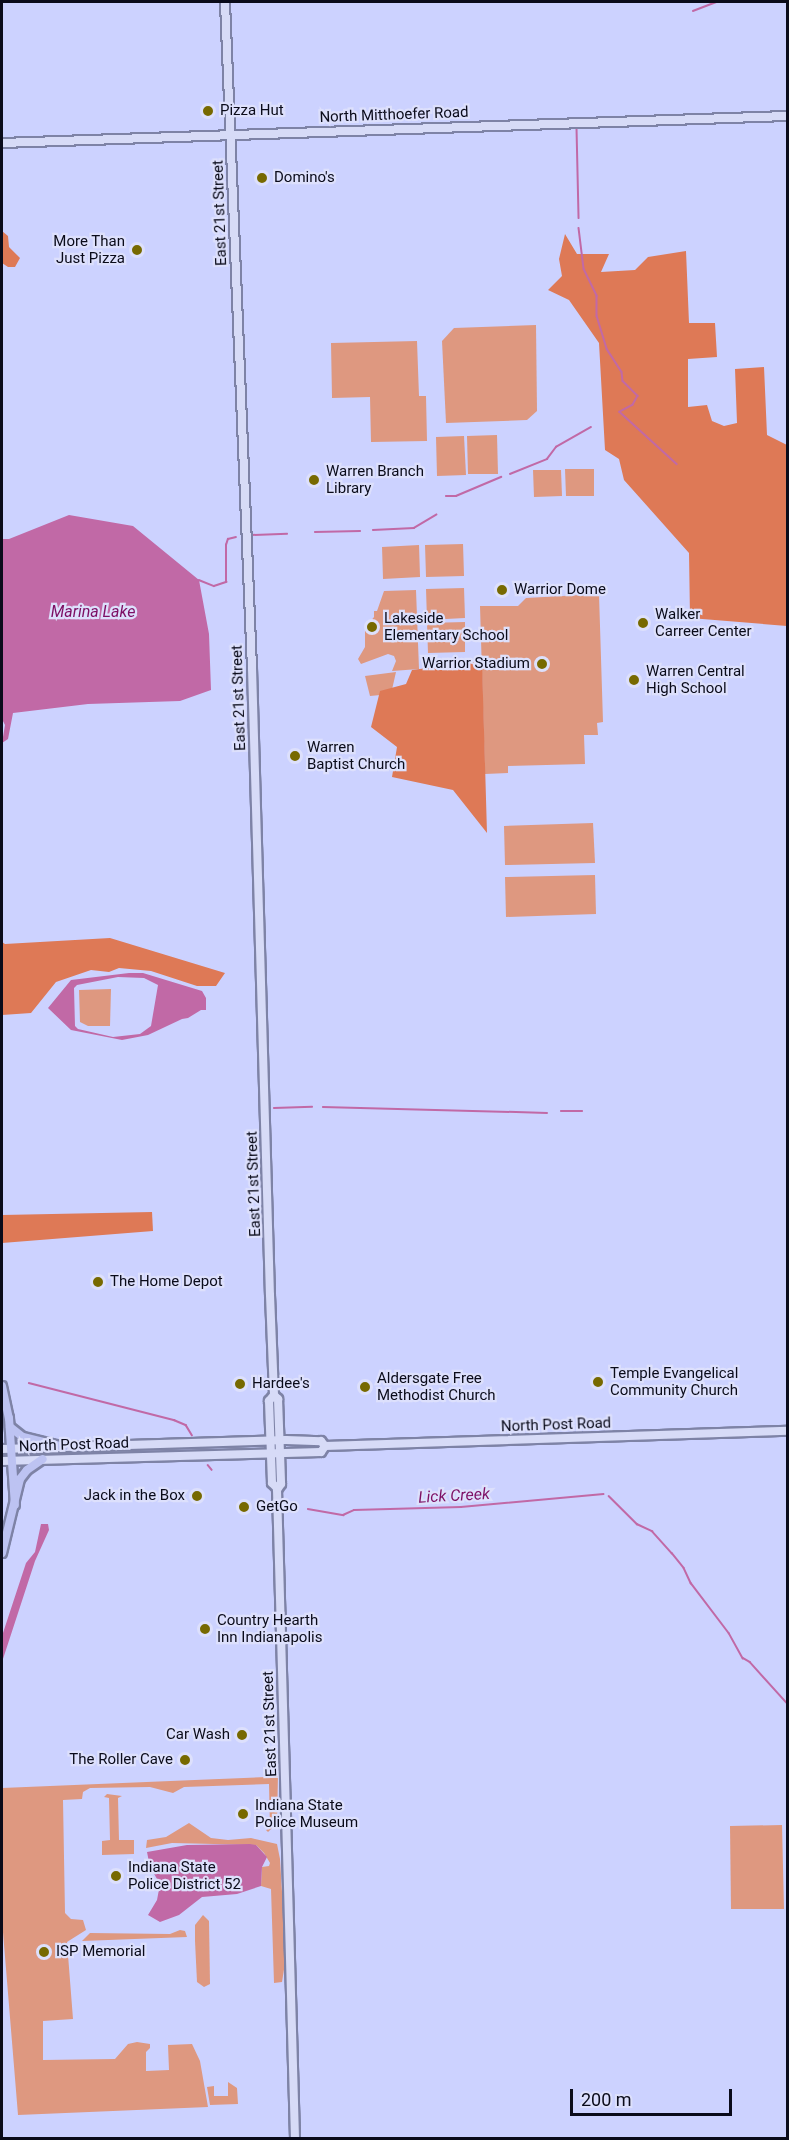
<!DOCTYPE html>
<html>
<head>
<meta charset="utf-8">
<style>
	body { margin:0 }
	#map { position:relative; width:789px; height:2140px; overflow:hidden; background:#ccd2ff; font-family:Roboto,sans-serif }
	div>[style] { position:absolute }
	.green>* { inset:0; background:#de9880 }
	.forest>* { inset:0; background:#de7956 }
	.water>* { inset:0; background:#c169a6 }
	.stream>* { height:1.5px; margin:-0.75px; padding:0 0.75px; transform-origin:0.75px; border-radius:0.75px; background:#c169a6 }
	.roads { filter:drop-shadow(2px 0 #7e83a6) drop-shadow(-2px 0 #7e83a6) drop-shadow(0 2px #7e83a6) drop-shadow(0 -2px #7e83a6) }
	.major>* { height:8px; margin:-4px; padding:0 4px; transform-origin:4px; border-radius:4px; background:#d7dbf7 }
	.highway>* { height:8px; margin:-4px; padding:0 4px; transform-origin:4px; border-radius:4px; background:#bdc3f2 }
	.dots>* { width:16px; height:16px; translate:-50% -50%; box-sizing:border-box; border:3px solid #dde0fc; border-radius:50% }
	span { translate:-50% -50%; white-space:nowrap; text-align:center; line-height:1.15; -webkit-text-stroke:4.5px #dde0fc; paint-order:stroke }
	.poi-label { font-size:15px; color:#0a0b1a }
	.left { translate:0 -50%; text-align:left }
	.right { translate:-100% -50%; text-align:right }
	.street-label { font-size:15px; color:#0a0b1a }
	.water-label { font-size:16px; color:#7d0f64; font-style:italic }
	.frame { position:absolute; inset:0; border:3px solid #0a0b1a; pointer-events:none }
	.scale { position:absolute; left:570px; top:2089px; width:162px; height:27px; box-sizing:border-box; border:3px solid #0a0b1a; border-top:0; padding-left:8px; font-size:18px; line-height:21px; white-space:nowrap; color:#0a0b1a; -webkit-text-stroke:4px #dde0fc; paint-order:stroke }
</style>
</head>
<body>
<div id="map">
	<div class="green">
		<i style="clip-path:polygon(536px 325px,537px 411px,527px 420px,446px 423px,442px 341px,454px 328px)"></i>
		<i style="clip-path:polygon(417px 341px,419px 396px,426px 396px,427px 441px,371px 442px,370px 397px,332px 398px,331px 343px)"></i>
		<i style="clip-path:polygon(497px 435px,498px 474px,468px 474px,467px 436px)"></i>
		<i style="clip-path:polygon(464px 436px,466px 475px,437px 476px,436px 437px)"></i>
		<i style="clip-path:polygon(565px 469px,594px 469px,594px 496px,566px 496px)"></i>
		<i style="clip-path:polygon(533px 470px,561px 470px,562px 496px,534px 497px)"></i>
		<i style="clip-path:polygon(463px 544px,464px 576px,426px 577px,425px 545px)"></i>
		<i style="clip-path:polygon(419px 545px,420px 577px,383px 579px,382px 547px)"></i>
		<i style="clip-path:polygon(464px 588px,465px 618px,427px 620px,426px 589px)"></i>
		<i style="clip-path:polygon(416px 590px,419px 669px,392px 671px,396px 661px,394px 656px,388px 654px,361px 664px,358px 659px,365px 647px,365px 628px,374px 617px,374px 611px,377px 611px,384px 591px)"></i>
		<i style="clip-path:polygon(599px 594px,603px 722px,597px 723px,598px 735px,584px 735px,585px 764px,508px 766px,508px 773px,485px 774px,480px 606px,518px 606px,526px 598px)"></i>
		<i style="clip-path:polygon(465px 622px,465px 652px,428px 653px,427px 623px)"></i>
		<i style="clip-path:polygon(396px 672px,391px 694px,370px 696px,365px 676px)"></i>
		<i style="clip-path:polygon(593px 823px,595px 863px,505px 865px,504px 826px)"></i>
		<i style="clip-path:polygon(595px 875px,596px 914px,506px 917px,505px 877px)"></i>
		<i style="clip-path:polygon(111px 989px,110px 1026px,88px 1026px,80px 1022px,79px 990px)"></i>
		<i style="clip-path:polygon(274px 1768px,278px 1774px,277px 1823px,268px 1832px,266px 1830px,270px 1829px,269px 1784px,184px 1787px,173px 1793px,150px 1787px,90px 1788px,83px 1792px,82px 1799px,63px 1800px,65px 1913px,71px 1919px,83px 1920px,86px 1930px,67px 1942px,73px 2019px,43px 2021px,43px 2060px,115px 2059px,128px 2044px,137px 2042px,150px 2044px,150px 2048px,146px 2052px,146px 2071px,169px 2070px,168px 2045px,192px 2044px,200px 2061px,208px 2107px,18px 2115px,2px 1920px,2px 1788px,267px 1777px,268px 1770px)"></i>
		<i style="clip-path:polygon(107px 1794px,122px 1796px,118px 1798px,119px 1840px,134px 1840px,134px 1854px,102px 1855px,102px 1841px,110px 1840px,109px 1798px,104px 1797px)"></i>
		<i style="clip-path:polygon(189px 1823px,211px 1838px,228px 1840px,251px 1838px,277px 1844px,280px 1859px,286px 1957px,282px 1982px,274px 1983px,271px 1889px,261px 1886px,262px 1867px,269px 1866px,270px 1863px,264px 1853px,256px 1845px,172px 1843px,146px 1848px,147px 1840px,166px 1837px)"></i>
		<i style="clip-path:polygon(782px 1825px,784px 1909px,731px 1909px,730px 1826px)"></i>
		<i style="clip-path:polygon(203px 1915px,209px 1921px,210px 1984px,204px 1987px,197px 1982px,195px 1941px,195px 1925px)"></i>
		<i style="clip-path:polygon(180px 1930px,185px 1931px,187px 1937px,82px 1941px,90px 1933px,170px 1934px)"></i>
		<i style="clip-path:polygon(228px 2082px,237px 2088px,238px 2104px,210px 2105px,207px 2087px,214px 2086px,214px 2096px,228px 2096px)"></i>
	</div>
	<div class="forest">
		<i style="clip-path:polygon(2px 231px,8px 236px,9px 247px,20px 258px,15px 267px,8px 267px,2px 263px)"></i>
		<i style="clip-path:polygon(565px 234px,577px 254px,609px 254px,601px 272px,635px 270px,648px 257px,686px 251px,689px 323px,715px 323px,717px 357px,688px 359px,688px 407px,707px 405px,712px 421px,724px 426px,737px 423px,735px 369px,764px 367px,767px 435px,787px 445px,787px 626px,690px 618px,689px 553px,624px 480px,619px 459px,605px 450px,599px 343px,569px 300px,548px 290px,562px 276px,559px 259px)"></i>
		<i style="clip-path:polygon(482px 661px,487px 833px,453px 790px,392px 777px,397px 747px,371px 727px,380px 691px,406px 684px,412px 670px)"></i>
		<i style="clip-path:polygon(110px 938px,225px 973px,216px 986px,197px 986px,151px 971px,119px 968px,109px 972px,91px 970px,56px 982px,31px 1013px,2px 1015px,2px 942px,5px 944px)"></i>
		<i style="clip-path:polygon(152px 1212px,153px 1231px,2px 1243px,2px 1215px)"></i>
	</div>
	<div class="water">
		<i style="clip-path:polygon(69px 515px,133px 526px,199px 580px,209px 634px,211px 690px,180px 701px,88px 704px,13px 713px,8px 739px,2px 743px,5px 725px,2px 719px,2px 539px,9px 539px)"></i>
		<i style="clip-path:polygon(evenodd,129px 973px,143px 973px,202px 991px,206px 998px,206px 1010px,201px 1010px,188px 1018px,182px 1019px,148px 1035px,122px 1040px,71px 1030px,48px 1008px,71px 980px,129px 973px,118px 977px,144px 978px,158px 985px,151px 1026px,140px 1034px,113px 1037px,78px 1029px,75px 1026px,74px 988px,77px 985px,118px 977px)"></i>
		<i style="clip-path:polygon(41px 1524px,48px 1524px,49px 1530px,35px 1561px,2px 1662px,2px 1636px,26px 1563px,35px 1552px)"></i>
		<i style="clip-path:polygon(250px 1844px,256px 1845px,267px 1857px,262px 1867px,261px 1886px,237px 1894px,202px 1897px,179px 1915px,160px 1922px,148px 1915px,157px 1900px,160px 1884px,150px 1867px,147px 1852px,187px 1845px)"></i>
	</div>
	<div class="stream">
		<i style="left:693px;top:11px;width:26px;rotate:-21deg"></i>
		<i style="left:577px;top:128px;width:90px;rotate:88.7deg"></i>
		<i style="left:579px;top:228px;width:41px;rotate:83deg"></i>
		<i style="left:584px;top:269px;width:30px;rotate:64deg"></i>
		<i style="left:597px;top:296px;width:20px;rotate:90deg"></i>
		<i style="left:597px;top:316px;width:34px;rotate:73deg"></i>
		<i style="left:607px;top:349px;width:27px;rotate:57deg"></i>
		<i style="left:622px;top:372px;width:9px;rotate:84deg"></i>
		<i style="left:623px;top:381px;width:21px;rotate:45deg"></i>
		<i style="left:638px;top:396px;width:10px;rotate:119deg"></i>
		<i style="left:633px;top:405px;width:15px;rotate:152deg"></i>
		<i style="left:620px;top:412px;width:77px;rotate:42.4deg"></i>
		<i style="left:510px;top:474px;width:40px;rotate:-22deg"></i>
		<i style="left:547px;top:459px;width:15px;rotate:-53deg"></i>
		<i style="left:556px;top:447px;width:40px;rotate:-29.7deg"></i>
		<i style="left:446px;top:496px;width:10px"></i>
		<i style="left:456px;top:496px;width:49px;rotate:-22.9deg"></i>
		<i style="left:373px;top:530px;width:41px;rotate:-2.8deg"></i>
		<i style="left:414px;top:528px;width:26px;rotate:-31deg"></i>
		<i style="left:315px;top:532px;width:45px;rotate:-1.3deg"></i>
		<i style="left:252px;top:535px;width:35px;rotate:-2deg"></i>
		<i style="left:199px;top:580px;width:16px;rotate:22deg"></i>
		<i style="left:214px;top:586px;width:13px;rotate:-18deg"></i>
		<i style="left:226px;top:582px;width:37px;rotate:-90deg"></i>
		<i style="left:226px;top:545px;width:6px;rotate:-72deg"></i>
		<i style="left:228px;top:539px;width:8px;rotate:-14deg"></i>
		<i style="left:323px;top:1107px;width:224px;rotate:1.5deg"></i>
		<i style="left:274px;top:1108px;width:38px;rotate:-2deg"></i>
		<i style="left:561px;top:1111px;width:21px"></i>
		<i style="left:29px;top:1383px;width:150px;rotate:14.3deg"></i>
		<i style="left:174px;top:1420px;width:13px;rotate:23deg"></i>
		<i style="left:186px;top:1425px;width:12px;rotate:59deg"></i>
		<i style="left:208px;top:1465px;width:6px;rotate:51deg"></i>
		<i style="left:609px;top:1496px;width:40px;rotate:45deg"></i>
		<i style="left:637px;top:1524px;width:17px;rotate:25deg"></i>
		<i style="left:652px;top:1531px;width:30px;rotate:48deg"></i>
		<i style="left:672px;top:1553px;width:19px;rotate:51deg"></i>
		<i style="left:684px;top:1568px;width:17px;rotate:65deg"></i>
		<i style="left:691px;top:1583px;width:63px;rotate:52.8deg"></i>
		<i style="left:729px;top:1633px;width:29px;rotate:61deg"></i>
		<i style="left:743px;top:1658px;width:8px;rotate:30deg"></i>
		<i style="left:750px;top:1662px;width:57px;rotate:47.9deg"></i>
		<i style="left:259px;top:1500px;width:7px;rotate:16deg"></i>
		<i style="left:308px;top:1509px;width:36px;rotate:10deg"></i>
		<i style="left:343px;top:1515px;width:12px;rotate:-24deg"></i>
		<i style="left:354px;top:1510px;width:107px;rotate:-1.6deg"></i>
		<i style="left:461px;top:1507px;width:143px;rotate:-5.2deg"></i>
	</div>
	<div class="roads">
		<div class="major">
			<i style="left:225px;top:2px;width:667px;rotate:87.68deg"></i>
			<i style="left:252px;top:668px;width:627px;rotate:88.36deg"></i>
			<i style="left:270px;top:1295px;width:100px;rotate:87.7deg"></i>
			<i style="left:274px;top:1395px;width:6px;rotate:45deg"></i>
			<i style="left:278px;top:1399px;width:54px;rotate:87.9deg"></i>
			<i style="left:280px;top:1453px;width:31px;rotate:88deg"></i>
			<i style="left:281px;top:1484px;width:7px;rotate:124deg"></i>
			<i style="left:277px;top:1490px;width:648px;rotate:88.41deg"></i>
			<i style="left:2px;top:143px;width:786px;rotate:-1.97deg"></i>
			<i style="left:274px;top:1395px;width:8px;rotate:130deg"></i>
			<i style="left:269px;top:1401px;width:82px;rotate:87.9deg"></i>
			<i style="left:272px;top:1483px;width:7px;rotate:45deg"></i>
			<i style="left:2px;top:1449px;width:284px;rotate:-1.8deg"></i>
			<i style="left:286px;top:1440px;width:35px;rotate:2deg"></i>
			<i style="left:321px;top:1441px;width:6px;rotate:51deg"></i>
			<i style="left:325px;top:1446px;width:463px;rotate:-1.9deg"></i>
			<i style="left:2px;top:1461px;width:319px;rotate:-1.6deg"></i>
			<i style="left:321px;top:1452px;width:7px;rotate:-56deg"></i>
		</div>
		<div class="highway">
			<i style="left:2px;top:1386px;width:33px;rotate:78deg"></i>
			<i style="left:9px;top:1418px;width:87px;rotate:86.1deg"></i>
			<i style="left:10px;top:1427px;width:16px;rotate:38deg"></i>
			<i style="left:23px;top:1437px;width:42px;rotate:13.7deg"></i>
			<i style="left:2px;top:1553px;width:76px;rotate:-76.3deg"></i>
			<i style="left:20px;top:1479px;width:11px;rotate:-52deg"></i>
			<i style="left:27px;top:1470px;width:19px;rotate:-35deg"></i>
		</div>
	</div>
	<div class="dots">
		<i style="left:208px;top:111px;background:#776900"></i>
		<i style="left:262px;top:178px;background:#776900"></i>
		<i style="left:137px;top:250px;background:#776900"></i>
		<i style="left:314px;top:480px;background:#776900"></i>
		<i style="left:502px;top:590px;background:#776900"></i>
		<i style="left:643px;top:623px;background:#776900"></i>
		<i style="left:372px;top:627px;background:#776900"></i>
		<i style="left:542px;top:664px;background:#776900"></i>
		<i style="left:634px;top:680px;background:#776900"></i>
		<i style="left:295px;top:756px;background:#776900"></i>
		<i style="left:98px;top:1282px;background:#776900"></i>
		<i style="left:598px;top:1382px;background:#776900"></i>
		<i style="left:240px;top:1384px;background:#776900"></i>
		<i style="left:365px;top:1387px;background:#776900"></i>
		<i style="left:197px;top:1496px;background:#776900"></i>
		<i style="left:244px;top:1507px;background:#776900"></i>
		<i style="left:205px;top:1629px;background:#776900"></i>
		<i style="left:242px;top:1735px;background:#776900"></i>
		<i style="left:185px;top:1760px;background:#776900"></i>
		<i style="left:243px;top:1814px;background:#776900"></i>
		<i style="left:116px;top:1876px;background:#776900"></i>
		<i style="left:44px;top:1952px;background:#776900"></i>
	</div>
	<div class="poi-label">
		<span class="left" style="left:220px;top:111px">Pizza Hut</span>
		<span class="left" style="left:274px;top:178px">Domino's</span>
		<span class="right" style="left:125px;top:250px">More Than<br>Just Pizza</span>
		<span class="left" style="left:326px;top:480px">Warren Branch<br>Library</span>
		<span class="left" style="left:514px;top:590px">Warrior Dome</span>
		<span class="left" style="left:655px;top:623px">Walker<br>Carreer Center</span>
		<span class="left" style="left:384px;top:627px">Lakeside<br>Elementary School</span>
		<span class="right" style="left:530px;top:664px">Warrior Stadium</span>
		<span class="left" style="left:646px;top:680px">Warren Central<br>High School</span>
		<span class="left" style="left:307px;top:756px">Warren<br>Baptist Church</span>
		<span class="left" style="left:110px;top:1282px">The Home Depot</span>
		<span class="left" style="left:610px;top:1382px">Temple Evangelical<br>Community Church</span>
		<span class="left" style="left:377px;top:1387px">Aldersgate Free<br>Methodist Church</span>
		<span class="left" style="left:252px;top:1384px">Hardee's</span>
		<span class="right" style="left:185px;top:1496px">Jack in the Box</span>
		<span class="left" style="left:256px;top:1507px">GetGo</span>
		<span class="left" style="left:217px;top:1629px">Country Hearth<br>Inn Indianapolis</span>
		<span class="right" style="left:230px;top:1735px">Car Wash</span>
		<span class="right" style="left:173px;top:1760px">The Roller Cave</span>
		<span class="left" style="left:255px;top:1814px">Indiana State<br>Police Museum</span>
		<span class="left" style="left:128px;top:1876px">Indiana State<br>Police District 52</span>
		<span class="left" style="left:56px;top:1952px">ISP Memorial</span>
	</div>
	<div class="street-label">
		<span style="left:394px;top:115px;rotate:-2deg">North Mitthoefer Road</span>
		<span style="left:220px;top:213px;rotate:-92deg">East 21st Street</span>
		<span style="left:239px;top:698px;rotate:-92deg">East 21st Street</span>
		<span style="left:254px;top:1184px;rotate:-92deg">East 21st Street</span>
		<span style="left:556px;top:1425px;rotate:-2deg">North Post Road</span>
		<span style="left:74px;top:1445px;rotate:-2deg">North Post Road</span>
		<span style="left:270px;top:1724px;rotate:-92deg">East 21st Street</span>
	</div>
	<div class="water-label">
		<span style="left:93px;top:612px">Marina Lake</span>
		<span style="left:454px;top:1496px;rotate:-3deg">Lick Creek</span>
	</div>
	<div class="frame"></div>
	<div class="scale">200 m</div>
</div>
</body>
</html>
